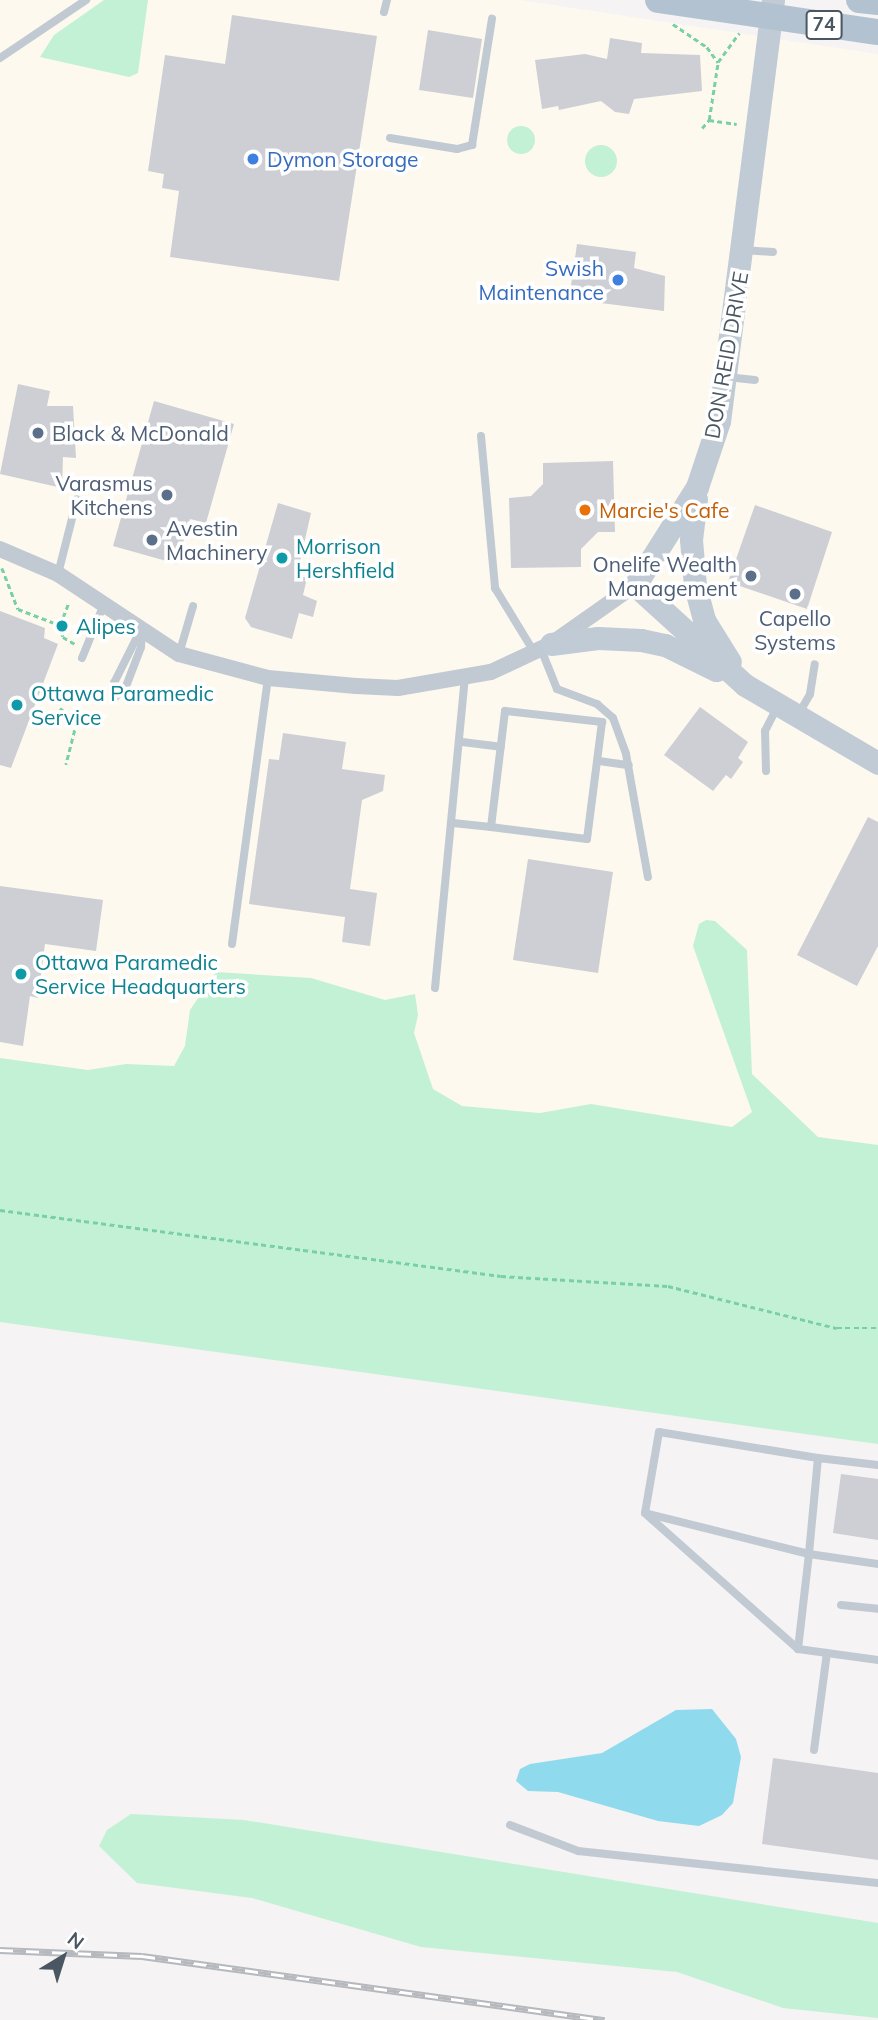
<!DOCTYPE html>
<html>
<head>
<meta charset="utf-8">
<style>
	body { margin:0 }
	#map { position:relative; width:878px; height:2020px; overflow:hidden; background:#f5f3f3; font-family:Mulish,sans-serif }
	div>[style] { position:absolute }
	.commercial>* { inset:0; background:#fdf9ef }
	.green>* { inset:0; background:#c3f1d5 }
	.round { border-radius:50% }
	.water>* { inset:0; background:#90daee }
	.building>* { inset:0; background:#cdcfd5 }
	.path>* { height:2.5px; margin-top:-1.25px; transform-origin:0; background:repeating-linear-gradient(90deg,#7ad0a6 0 5px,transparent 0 8.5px) }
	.lane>* { height:8px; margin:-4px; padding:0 4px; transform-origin:4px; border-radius:4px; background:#c1cad2 }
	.street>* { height:16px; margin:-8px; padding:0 8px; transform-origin:8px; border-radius:8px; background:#c1cad2 }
	.secondary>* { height:23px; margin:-11.5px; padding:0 11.5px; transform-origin:11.5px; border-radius:11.5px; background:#c1cbd6 }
	.primary>* { height:26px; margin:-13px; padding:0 13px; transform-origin:13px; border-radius:13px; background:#b3c2d1 }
	.rail>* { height:7px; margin-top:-3.5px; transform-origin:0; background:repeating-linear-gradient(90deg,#fff 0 13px,#b5b8bd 0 26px); box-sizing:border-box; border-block:2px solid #b5b8bd }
	.dots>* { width:19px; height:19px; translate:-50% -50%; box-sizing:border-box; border:4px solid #fff; border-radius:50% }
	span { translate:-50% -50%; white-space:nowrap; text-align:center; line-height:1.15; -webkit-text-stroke:7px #fff; paint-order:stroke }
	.shield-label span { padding:2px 5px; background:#fff; border:2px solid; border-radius:5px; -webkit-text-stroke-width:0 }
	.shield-label { font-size:19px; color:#4a5661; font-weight:700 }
	.shop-label { font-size:21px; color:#366cbe }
	.left { translate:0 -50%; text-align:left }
	.right { translate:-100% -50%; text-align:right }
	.street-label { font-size:21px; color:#4a5661 }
	.service-label { font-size:21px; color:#4e5e75 }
	.food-label { font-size:21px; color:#c56008 }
	.culture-label { font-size:21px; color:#0d838f }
	.north { position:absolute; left:28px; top:1922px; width:70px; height:70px; -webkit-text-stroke:5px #fff; paint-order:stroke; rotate:38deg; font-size:19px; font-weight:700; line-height:28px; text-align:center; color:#4a5661 }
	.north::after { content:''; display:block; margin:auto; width:24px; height:32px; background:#4a5661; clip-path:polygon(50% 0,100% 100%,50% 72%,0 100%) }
</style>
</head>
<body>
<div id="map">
	<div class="commercial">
		<i style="clip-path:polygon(0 0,520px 0,878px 54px,878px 1204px,0 1068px)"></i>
	</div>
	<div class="green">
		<i style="clip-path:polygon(104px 0,148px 0,138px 73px,129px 77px,40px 57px,54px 35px)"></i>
		<i class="round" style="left:507px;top:126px;width:28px;height:28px"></i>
		<i class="round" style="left:585px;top:145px;width:32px;height:32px"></i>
		<i style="clip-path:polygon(706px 920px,715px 921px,747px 950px,752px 1074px,818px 1137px,878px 1145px,878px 1444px,0 1322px,0 1058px,88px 1070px,126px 1064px,174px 1066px,185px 1046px,190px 1010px,216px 972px,311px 978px,385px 1000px,415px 994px,418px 1015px,414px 1033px,433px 1089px,462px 1106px,540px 1113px,591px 1104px,732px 1127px,752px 1112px,693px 946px,699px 924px)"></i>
		<i style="clip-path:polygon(131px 1814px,244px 1820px,878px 1923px,878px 2018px,783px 2008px,677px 1972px,421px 1947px,252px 1898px,137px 1883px,99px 1846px,107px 1830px)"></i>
	</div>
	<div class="water">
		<i style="clip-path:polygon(712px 1709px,736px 1739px,741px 1757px,733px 1803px,722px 1815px,699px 1826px,658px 1821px,558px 1792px,528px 1791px,516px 1781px,520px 1769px,530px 1764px,602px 1753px,676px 1710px)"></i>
	</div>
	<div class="building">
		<i style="clip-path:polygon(232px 15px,377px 36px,339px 281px,170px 257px,179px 191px,162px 188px,164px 174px,148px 171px,165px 55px,225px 64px)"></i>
		<i style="clip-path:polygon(428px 30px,482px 39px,473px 98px,419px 90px)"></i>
		<i style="clip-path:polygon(610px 38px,642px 43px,641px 53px,700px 55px,702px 91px,634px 99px,629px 114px,615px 112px,601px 101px,559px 110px,558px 106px,542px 109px,535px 60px,585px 54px,607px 59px)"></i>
		<i style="clip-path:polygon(577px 244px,636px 252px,634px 268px,665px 276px,664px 311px,569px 299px)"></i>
		<i style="clip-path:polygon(18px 384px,50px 391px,47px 406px,73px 406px,76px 458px,63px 457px,62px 488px,0 474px)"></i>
		<i style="clip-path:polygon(154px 401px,234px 424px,206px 523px,190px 519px,177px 564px,113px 546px)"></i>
		<i style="clip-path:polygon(613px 461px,615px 532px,598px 532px,581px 549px,581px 567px,511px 568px,509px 498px,531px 496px,543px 484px,543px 463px)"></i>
		<i style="clip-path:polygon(278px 503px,311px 513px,297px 575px,307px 578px,303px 595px,317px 601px,313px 617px,299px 613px,292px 639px,251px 627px,245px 618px)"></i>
		<i style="clip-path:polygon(755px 505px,832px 532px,807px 609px,728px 582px)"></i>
		<i style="clip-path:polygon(0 611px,45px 628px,44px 638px,58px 644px,11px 768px,0 765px)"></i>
		<i style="clip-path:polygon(700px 707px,748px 742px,738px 758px,743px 762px,731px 779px,726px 775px,713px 791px,664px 755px)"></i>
		<i style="clip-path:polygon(283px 733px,346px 742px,342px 769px,385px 775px,383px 791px,362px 800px,350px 889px,377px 893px,370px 946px,342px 942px,345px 917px,249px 904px,269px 759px,279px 760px)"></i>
		<i style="clip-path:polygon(868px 817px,878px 822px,878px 946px,857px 986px,797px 955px)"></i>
		<i style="clip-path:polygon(528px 859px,613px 872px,598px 973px,513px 960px)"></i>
		<i style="clip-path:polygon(0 886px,103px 900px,96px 951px,45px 944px,38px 998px,30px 996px,23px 1046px,0 1042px)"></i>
		<i style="clip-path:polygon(841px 1474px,878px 1479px,878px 1540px,833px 1533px)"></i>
		<i style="clip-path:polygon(773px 1758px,878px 1773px,878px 1860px,762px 1844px)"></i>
	</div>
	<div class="path">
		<i style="left:673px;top:24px;width:41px;rotate:34.1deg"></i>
		<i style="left:707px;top:47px;width:19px;rotate:54deg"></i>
		<i style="left:709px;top:120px;width:28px;rotate:8deg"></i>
		<i style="left:702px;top:128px;width:11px;rotate:-49deg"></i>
		<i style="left:709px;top:120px;width:59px;rotate:-81.2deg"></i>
		<i style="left:718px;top:62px;width:36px;rotate:-54deg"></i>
		<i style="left:2px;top:568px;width:44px;rotate:68.7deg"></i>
		<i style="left:18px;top:609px;width:45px;rotate:20.9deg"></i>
		<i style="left:60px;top:625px;width:25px;rotate:-69deg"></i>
		<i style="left:60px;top:625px;width:12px;rotate:76deg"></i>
		<i style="left:63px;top:637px;width:16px;rotate:30deg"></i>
		<i style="left:60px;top:708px;width:22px;rotate:39deg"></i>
		<i style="left:77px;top:722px;width:44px;rotate:104.3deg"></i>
		<i style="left:0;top:1210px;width:505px;rotate:7.5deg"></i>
		<i style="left:501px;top:1276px;width:167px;rotate:3.4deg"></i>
		<i style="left:668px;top:1286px;width:174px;rotate:14deg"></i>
		<i style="left:837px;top:1328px;width:41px"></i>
	</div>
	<div class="lane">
		<i style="left:384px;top:12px;width:12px;rotate:-76deg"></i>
		<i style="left:0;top:58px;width:104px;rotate:-34deg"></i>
		<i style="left:390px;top:138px;width:68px;rotate:9.3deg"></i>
		<i style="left:457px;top:149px;width:16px;rotate:-15deg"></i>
		<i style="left:472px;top:145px;width:128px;rotate:-81deg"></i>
		<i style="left:744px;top:250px;width:29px;rotate:4deg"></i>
		<i style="left:727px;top:377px;width:28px;rotate:6deg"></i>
		<i style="left:481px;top:436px;width:153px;rotate:84.7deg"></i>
		<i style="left:495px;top:588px;width:75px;rotate:58.6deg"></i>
		<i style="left:58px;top:574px;width:77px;rotate:-75.8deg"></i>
		<i style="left:541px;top:649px;width:43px;rotate:68.2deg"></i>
		<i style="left:557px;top:689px;width:43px;rotate:20.6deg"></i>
		<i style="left:597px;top:704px;width:21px;rotate:41deg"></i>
		<i style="left:613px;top:718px;width:38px;rotate:70deg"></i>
		<i style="left:626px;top:754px;width:125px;rotate:79.9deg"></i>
		<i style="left:179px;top:654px;width:50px;rotate:-73.7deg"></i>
		<i style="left:82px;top:658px;width:58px;rotate:-67.8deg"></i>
		<i style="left:115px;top:697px;width:13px;rotate:-39deg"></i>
		<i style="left:125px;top:689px;width:45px;rotate:-69.1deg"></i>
		<i style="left:141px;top:647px;width:17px;rotate:-87deg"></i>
		<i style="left:115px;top:697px;width:14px;rotate:-94deg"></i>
		<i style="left:114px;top:683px;width:60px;rotate:-63.4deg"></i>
		<i style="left:505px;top:711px;width:98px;rotate:6.5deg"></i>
		<i style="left:602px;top:722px;width:118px;rotate:97.3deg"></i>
		<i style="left:587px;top:839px;width:97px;rotate:-172.9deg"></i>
		<i style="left:491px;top:827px;width:117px;rotate:-83.1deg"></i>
		<i style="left:798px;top:715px;width:24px;rotate:-60deg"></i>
		<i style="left:810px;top:694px;width:30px;rotate:-81deg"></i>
		<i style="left:462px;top:742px;width:39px;rotate:7deg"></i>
		<i style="left:599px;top:761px;width:30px;rotate:8deg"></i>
		<i style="left:766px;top:771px;width:40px;rotate:-91.4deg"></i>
		<i style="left:765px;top:731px;width:28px;rotate:-63deg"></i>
		<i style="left:453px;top:823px;width:38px;rotate:6deg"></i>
		<i style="left:232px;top:944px;width:268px;rotate:-82.3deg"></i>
		<i style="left:435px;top:988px;width:311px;rotate:-84.5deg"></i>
		<i style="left:659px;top:1432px;width:161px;rotate:9.3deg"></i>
		<i style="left:818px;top:1458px;width:96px;rotate:95.4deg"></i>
		<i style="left:809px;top:1554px;width:169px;rotate:-166deg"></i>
		<i style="left:645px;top:1513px;width:82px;rotate:-80.2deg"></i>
		<i style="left:818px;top:1458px;width:60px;rotate:6.7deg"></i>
		<i style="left:647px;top:1515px;width:202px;rotate:41.6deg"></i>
		<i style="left:798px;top:1649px;width:81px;rotate:7.8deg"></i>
		<i style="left:841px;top:1605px;width:37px;rotate:6deg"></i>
		<i style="left:798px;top:1649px;width:96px;rotate:-83.4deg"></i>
		<i style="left:809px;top:1554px;width:70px;rotate:8.2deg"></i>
		<i style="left:814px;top:1750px;width:98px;rotate:-82.4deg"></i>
		<i style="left:510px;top:1825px;width:73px;rotate:20.9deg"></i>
		<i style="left:578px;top:1851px;width:302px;rotate:6.1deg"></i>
	</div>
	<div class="street">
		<i style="left:0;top:549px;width:63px;rotate:23.3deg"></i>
		<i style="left:58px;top:574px;width:145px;rotate:33.5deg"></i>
		<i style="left:179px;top:654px;width:92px;rotate:15.1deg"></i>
		<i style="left:268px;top:678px;width:88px;rotate:5.2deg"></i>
		<i style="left:356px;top:686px;width:42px;rotate:2.7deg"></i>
		<i style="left:398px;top:688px;width:94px;rotate:-9.8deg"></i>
		<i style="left:491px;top:672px;width:66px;rotate:-25deg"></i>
		<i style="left:551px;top:644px;width:103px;rotate:-35.1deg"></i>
	</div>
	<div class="secondary">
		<i style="left:773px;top:0;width:424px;rotate:97.3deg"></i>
		<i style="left:719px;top:421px;width:70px;rotate:108.4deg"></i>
		<i style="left:697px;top:487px;width:116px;rotate:122.3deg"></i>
		<i style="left:635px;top:585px;width:149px;rotate:42.3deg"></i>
		<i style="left:745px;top:685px;width:154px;rotate:30.4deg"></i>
		<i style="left:696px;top:499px;width:41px;rotate:97deg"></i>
		<i style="left:691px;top:540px;width:46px;rotate:85deg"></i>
		<i style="left:695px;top:586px;width:35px;rotate:75deg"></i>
		<i style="left:704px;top:620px;width:49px;rotate:58.2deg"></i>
		<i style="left:551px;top:644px;width:47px;rotate:-7.3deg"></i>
		<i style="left:598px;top:638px;width:43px;rotate:2.7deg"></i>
		<i style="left:641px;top:640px;width:25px;rotate:12deg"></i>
		<i style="left:665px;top:645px;width:57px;rotate:26.1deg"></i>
	</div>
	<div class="primary">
		<i style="left:658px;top:0;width:222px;rotate:8.3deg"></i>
		<i style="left:859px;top:0;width:19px;rotate:6deg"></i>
	</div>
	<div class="rail">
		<i style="left:0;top:1950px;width:142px;rotate:2.4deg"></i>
		<i style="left:142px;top:1956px;width:467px;rotate:7.9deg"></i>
	</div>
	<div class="dots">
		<i style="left:253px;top:159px;background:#3f7fe0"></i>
		<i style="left:618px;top:280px;background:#3f7fe0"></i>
		<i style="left:38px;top:433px;background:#5c6f8a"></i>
		<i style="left:167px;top:495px;background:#5c6f8a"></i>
		<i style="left:585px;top:510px;background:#e8710a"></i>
		<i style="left:152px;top:540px;background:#5c6f8a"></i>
		<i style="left:282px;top:558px;background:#0f9aa8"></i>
		<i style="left:751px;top:576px;background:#5c6f8a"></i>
		<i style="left:795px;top:594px;background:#5c6f8a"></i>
		<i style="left:62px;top:626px;background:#0f9aa8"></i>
		<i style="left:17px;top:705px;background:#0f9aa8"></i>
		<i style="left:21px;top:974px;background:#0f9aa8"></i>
	</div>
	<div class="shield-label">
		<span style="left:824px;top:25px">74</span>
	</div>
	<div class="shop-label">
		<span class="left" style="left:267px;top:159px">Dymon Storage</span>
		<span class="right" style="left:604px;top:280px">Swish<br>Maintenance</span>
	</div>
	<div class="street-label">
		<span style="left:726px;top:355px;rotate:-80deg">DON REID DRIVE</span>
	</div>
	<div class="service-label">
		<span class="left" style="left:52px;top:433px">Black &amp; McDonald</span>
		<span class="right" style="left:153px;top:495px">Varasmus<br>Kitchens</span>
		<span class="left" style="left:166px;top:540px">Avestin<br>Machinery</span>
		<span class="right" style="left:737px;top:576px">Onelife Wealth<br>Management</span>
		<span style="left:795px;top:630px">Capello<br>Systems</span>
	</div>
	<div class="food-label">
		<span class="left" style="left:599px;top:510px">Marcie's Cafe</span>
	</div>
	<div class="culture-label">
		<span class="left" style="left:296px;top:558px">Morrison<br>Hershfield</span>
		<span class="left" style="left:76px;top:626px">Alipes</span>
		<span class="left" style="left:31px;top:705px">Ottawa Paramedic<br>Service</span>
		<span class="left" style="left:35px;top:974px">Ottawa Paramedic<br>Service Headquarters</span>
	</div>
	<div class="north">N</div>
</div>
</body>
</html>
